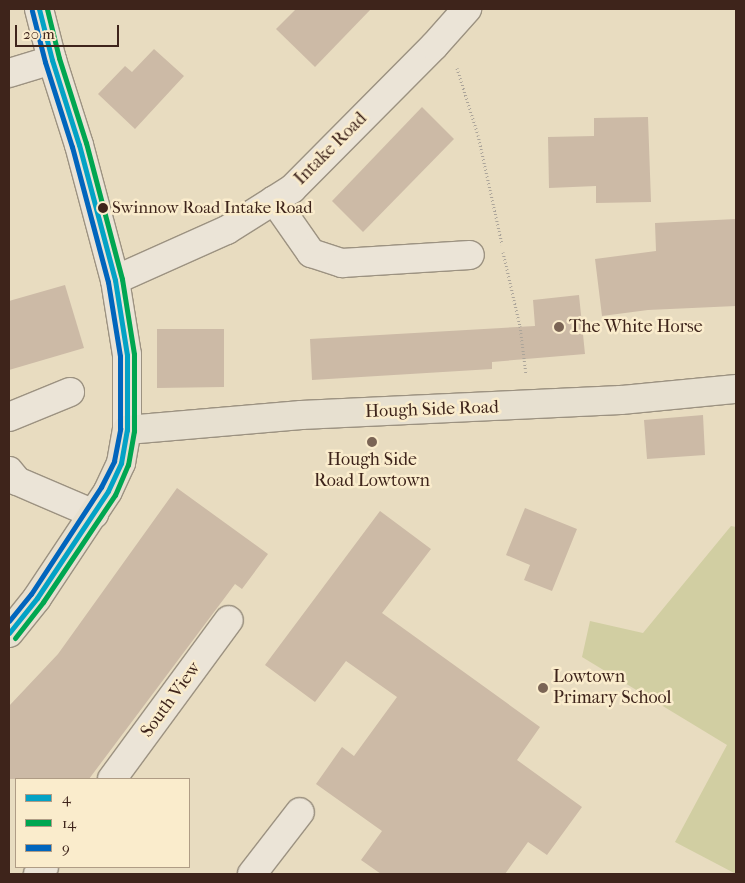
<!DOCTYPE html>
<html>
<head>
<meta charset="utf-8">
<style>
	body { margin:0 }
	#map { position:relative; width:745px; height:883px; overflow:hidden; background:#e8dcc0; font-family:"IM FELL French Canon",serif }
	div>[style] { position:absolute }
	.green>* { inset:0; background:#d1cea2 }
	.building>* { inset:0; background:#ccbaa6 }
	.path>* { height:3px; margin-top:-1.5px; transform-origin:0; background:repeating-linear-gradient(90deg,#aca59a 0 1px,transparent 0 3.5px) }
	.roads { filter:drop-shadow(1px 0 #9c9281) drop-shadow(-1px 0 #9c9281) drop-shadow(0 1px #9c9281) drop-shadow(0 -1px #9c9281) }
	.minor>* { height:28px; margin:-14px; padding:0 14px; transform-origin:14px; border-radius:14px; background:#ebe4d7 }
	.major>* { height:28px; margin:-14px; padding:0 14px; transform-origin:14px; border-radius:14px; background:#e7e0d0 }
	.bus-1>* { height:5px; margin:-2.5px; padding:0 2.5px; transform-origin:2.5px; border-radius:2.5px; background:#03a2c5 }
	.bus-2>* { height:5px; margin:-2.5px; padding:0 2.5px; transform-origin:2.5px; border-radius:2.5px; background:#00a651 }
	.bus-3>* { height:5px; margin:-2.5px; padding:0 2.5px; transform-origin:2.5px; border-radius:2.5px; background:#0065bd }
	.dots>* { width:14px; height:14px; translate:-50% -50%; box-sizing:border-box; border:2px solid #faeccc; border-radius:50% }
	span { translate:-50% -50%; white-space:nowrap; text-align:center; line-height:1.15; -webkit-text-stroke:5px #faeccc; paint-order:stroke }
	.bus-label { font-size:17px; color:#3e241b }
	.left { translate:0 -50%; text-align:left }
	.street-label { font-size:18px; color:#3e241b }
	.poi-label { font-size:18px; color:#3e241b }
	.frame { position:absolute; inset:0; border:10px solid #3e241b; pointer-events:none }
	.legend { position:absolute; left:15px; top:778px; width:175px; height:90px; box-sizing:border-box; background:#faeccc; border:1px solid #af9c85; margin:0; padding:6px 9px; list-style:none; font-size:15px; color:#3e241b }
	.legend li { display:flex; align-items:center; gap:10px; height:25px }
	.legend b { width:25px; border:1px solid #af9c85 }
	.scale { position:absolute; left:15px; top:25px; width:104px; height:22px; box-sizing:border-box; border:2px solid #3e241b; border-top:0; padding-left:6px; font-size:15px; line-height:18px; white-space:nowrap; color:#3e241b; -webkit-text-stroke:4px #faeccc; paint-order:stroke }
</style>
</head>
<body>
<div id="map">
	<div class="green">
		<i style="clip-path:polygon(731px 526px,736px 527px,736px 874px,675px 842px,727px 745px,582px 657px,590px 621px,643px 633px)"></i>
	</div>
	<div class="building">
		<i style="clip-path:polygon(296px 9px,371px 9px,315px 67px,276px 29px)"></i>
		<i style="clip-path:polygon(154px 49px,184px 76px,135px 129px,98px 94px,125px 66px,132px 72px)"></i>
		<i style="clip-path:polygon(422px 107px,454px 139px,363px 232px,332px 201px)"></i>
		<i style="clip-path:polygon(648px 117px,651px 202px,596px 203px,596px 186px,549px 188px,548px 137px,594px 136px,594px 118px)"></i>
		<i style="clip-path:polygon(736px 219px,736px 306px,648px 310px,602px 316px,595px 259px,656px 251px,655px 223px)"></i>
		<i style="clip-path:polygon(65px 285px,84px 348px,9px 370px,9px 301px)"></i>
		<i style="clip-path:polygon(579px 295px,585px 354px,492px 362px,492px 369px,312px 380px,310px 339px,535px 326px,533px 300px)"></i>
		<i style="clip-path:polygon(157px 329px,224px 329px,224px 387px,157px 388px)"></i>
		<i style="clip-path:polygon(703px 415px,705px 455px,647px 459px,644px 420px)"></i>
		<i style="clip-path:polygon(177px 488px,268px 554px,242px 589px,235px 584px,89px 779px,9px 779px,9px 706px,58px 654px)"></i>
		<i style="clip-path:polygon(525px 508px,577px 529px,552px 591px,524px 580px,530px 565px,506px 555px)"></i>
		<i style="clip-path:polygon(380px 511px,431px 549px,382px 613px,540px 727px,517px 760px,582px 807px,547px 855px,528px 842px,505px 874px,381px 874px,361px 860px,382px 831px,316px 784px,342px 747px,354px 756px,397px 697px,346px 661px,315px 702px,265px 665px)"></i>
	</div>
	<div class="path">
		<i style="left:457px;top:68px;width:70px;rotate:72.6deg"></i>
		<i style="left:478px;top:135px;width:112px;rotate:77.6deg"></i>
		<i style="left:503px;top:252px;width:76px;rotate:77.1deg"></i>
		<i style="left:520px;top:326px;width:48px;rotate:82.9deg"></i>
	</div>
	<div class="roads">
		<div class="minor">
			<i style="left:39px;top:9px;width:53px;rotate:75.7deg"></i>
			<i style="left:52px;top:60px;width:89px;rotate:72.4deg"></i>
			<i style="left:79px;top:145px;width:140px;rotate:75.1deg"></i>
			<i style="left:115px;top:280px;width:76px;rotate:80.9deg"></i>
			<i style="left:127px;top:355px;width:75px;rotate:90deg"></i>
			<i style="left:9px;top:73px;width:45px;rotate:-16.8deg"></i>
			<i style="left:274px;top:200px;width:65px;rotate:55.1deg"></i>
			<i style="left:311px;top:253px;width:33px;rotate:18deg"></i>
			<i style="left:342px;top:263px;width:128px;rotate:-3.6deg"></i>
			<i style="left:115px;top:280px;width:123px;rotate:-24.1deg"></i>
			<i style="left:227px;top:230px;width:77px;rotate:-32.2deg"></i>
			<i style="left:292px;top:189px;width:202px;rotate:-45.2deg"></i>
			<i style="left:434px;top:46px;width:50px;rotate:-48.3deg"></i>
			<i style="left:9px;top:417px;width:66px;rotate:-22.3deg"></i>
			<i style="left:9px;top:471px;width:13px;rotate:51deg"></i>
			<i style="left:17px;top:481px;width:84px;rotate:23.2deg"></i>
			<i style="left:112px;top:779px;width:197px;rotate:-53.7deg"></i>
			<i style="left:38px;top:874px;width:9px;rotate:-49deg"></i>
			<i style="left:252px;top:874px;width:78px;rotate:-52.3deg"></i>
		</div>
		<div class="major">
			<i style="left:9px;top:633px;width:45px;rotate:-51.3deg"></i>
			<i style="left:37px;top:598px;width:128px;rotate:-56.4deg"></i>
			<i style="left:108px;top:491px;width:31px;rotate:-65deg"></i>
			<i style="left:121px;top:463px;width:34px;rotate:-80deg"></i>
			<i style="left:127px;top:430px;width:175px;rotate:-4.9deg"></i>
			<i style="left:301px;top:415px;width:320px;rotate:-2.7deg"></i>
			<i style="left:621px;top:400px;width:116px;rotate:-5.5deg"></i>
		</div>
	</div>
	<div class="bus-1">
		<i style="left:9px;top:633px;width:45px;rotate:-51.3deg"></i>
		<i style="left:37px;top:598px;width:128px;rotate:-56.4deg"></i>
		<i style="left:108px;top:491px;width:31px;rotate:-65deg"></i>
		<i style="left:121px;top:463px;width:34px;rotate:-80deg"></i>
		<i style="left:127px;top:430px;width:75px;rotate:-90deg"></i>
		<i style="left:127px;top:355px;width:76px;rotate:-99.1deg"></i>
		<i style="left:115px;top:280px;width:140px;rotate:-104.9deg"></i>
		<i style="left:79px;top:145px;width:89px;rotate:-107.6deg"></i>
		<i style="left:52px;top:60px;width:53px;rotate:-104.3deg"></i>
	</div>
	<div class="bus-2">
		<i style="left:15px;top:638px;width:46px;rotate:-52.1deg"></i>
		<i style="left:43px;top:602px;width:129px;rotate:-56.1deg"></i>
		<i style="left:115px;top:495px;width:33px;rotate:-67deg"></i>
		<i style="left:128px;top:465px;width:35px;rotate:-80deg"></i>
		<i style="left:134px;top:431px;width:77px;rotate:-90deg"></i>
		<i style="left:134px;top:354px;width:76px;rotate:-99.1deg"></i>
		<i style="left:122px;top:279px;width:141px;rotate:-104.8deg"></i>
		<i style="left:86px;top:143px;width:89px;rotate:-107.6deg"></i>
		<i style="left:59px;top:58px;width:50px;rotate:-103.8deg"></i>
	</div>
	<div class="bus-3">
		<i style="left:9px;top:621px;width:35px;rotate:-51deg"></i>
		<i style="left:31px;top:594px;width:128px;rotate:-56.8deg"></i>
		<i style="left:101px;top:487px;width:29px;rotate:-63deg"></i>
		<i style="left:114px;top:461px;width:33px;rotate:-79deg"></i>
		<i style="left:120px;top:429px;width:73px;rotate:-90deg"></i>
		<i style="left:120px;top:356px;width:75px;rotate:-99.2deg"></i>
		<i style="left:108px;top:282px;width:140px;rotate:-104.9deg"></i>
		<i style="left:72px;top:147px;width:89px;rotate:-107.6deg"></i>
		<i style="left:45px;top:62px;width:53px;rotate:-104.3deg"></i>
	</div>
	<div class="dots">
		<i style="left:103px;top:208px;background:#3e241b"></i>
		<i style="left:559px;top:327px;background:#7a6455"></i>
		<i style="left:372px;top:442px;background:#7a6455"></i>
		<i style="left:543px;top:688px;background:#7a6455"></i>
	</div>
	<div class="bus-label">
		<span class="left" style="left:112px;top:208px">Swinnow Road Intake Road</span>
	</div>
	<div class="street-label">
		<span style="left:331px;top:149px;rotate:-45deg">Intake Road</span>
		<span style="left:432px;top:410px;rotate:-2deg">Hough Side Road</span>
		<span style="left:171px;top:700px;rotate:-54deg">South View</span>
	</div>
	<div class="poi-label">
		<span class="left" style="left:569px;top:327px">The White Horse</span>
		<span style="left:372px;top:471px">Hough Side<br>Road Lowtown</span>
		<span class="left" style="left:553px;top:688px">Lowtown<br>Primary School</span>
	</div>
	<div class="frame"></div>
	<ul class="legend">
	<li><b style="height:6px;background:#03a2c5"></b>4</li>
	<li><b style="height:6px;background:#00a651"></b>14</li>
	<li><b style="height:6px;background:#0065bd"></b>9</li>
	</ul>
	<div class="scale">20 m</div>
</div>
</body>
</html>
